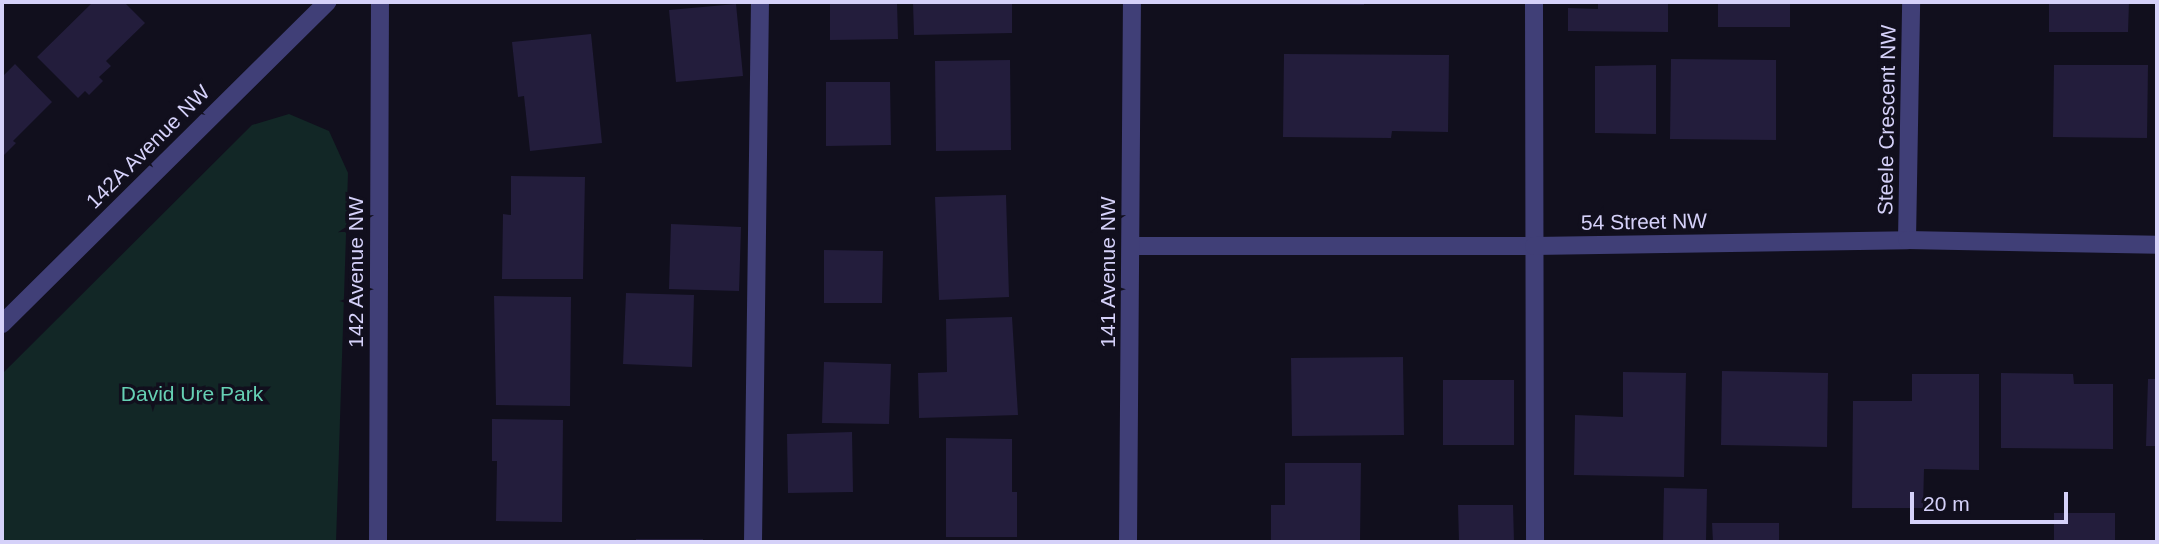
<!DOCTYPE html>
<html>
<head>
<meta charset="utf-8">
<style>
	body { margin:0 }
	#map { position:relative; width:2159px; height:544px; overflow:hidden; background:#110f1d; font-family:Helvetica,sans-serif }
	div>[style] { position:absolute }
	.green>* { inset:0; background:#122726 }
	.building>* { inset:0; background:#231d3c }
	.service>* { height:18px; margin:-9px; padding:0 9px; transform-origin:9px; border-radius:9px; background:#403f77 }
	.minor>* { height:18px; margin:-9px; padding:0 9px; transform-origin:9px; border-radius:9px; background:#403f77 }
	.tertiary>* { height:18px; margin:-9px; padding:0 9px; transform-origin:9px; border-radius:9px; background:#403f77 }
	span { translate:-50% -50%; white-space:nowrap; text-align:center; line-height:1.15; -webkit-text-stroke:7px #110f1d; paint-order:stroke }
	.street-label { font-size:21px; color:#d5d1f9 }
	.park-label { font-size:21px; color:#66d0b4 }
	.frame { position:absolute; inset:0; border:4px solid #d5d1f9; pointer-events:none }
	.scale { position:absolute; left:1910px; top:492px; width:158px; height:32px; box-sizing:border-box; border:4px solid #d5d1f9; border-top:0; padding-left:9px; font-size:21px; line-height:24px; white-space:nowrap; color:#d5d1f9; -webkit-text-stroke:5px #110f1d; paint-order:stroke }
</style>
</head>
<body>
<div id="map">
	<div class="green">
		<i style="clip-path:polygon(289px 114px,329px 131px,348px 173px,336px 542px,2px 542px,2px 374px,252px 125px)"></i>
	</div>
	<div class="building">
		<i style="clip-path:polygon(93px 2px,124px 2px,145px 23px,106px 61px,111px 66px,99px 77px,103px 81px,89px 95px,85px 91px,78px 98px,37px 57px)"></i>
		<i style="clip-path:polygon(830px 2px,897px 2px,898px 39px,830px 40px)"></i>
		<i style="clip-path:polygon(913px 2px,1012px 2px,1012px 33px,914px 35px)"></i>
		<i style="clip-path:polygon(1288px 2px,1364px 2px,1364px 5px,1288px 4px)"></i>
		<i style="clip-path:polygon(1598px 2px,1668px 2px,1668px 32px,1568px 31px,1568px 8px,1598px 9px)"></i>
		<i style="clip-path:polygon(1718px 2px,1790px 2px,1790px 27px,1718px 27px)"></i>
		<i style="clip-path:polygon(2049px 2px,2129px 2px,2128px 32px,2049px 32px)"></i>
		<i style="clip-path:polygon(736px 4px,743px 76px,676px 82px,669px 10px)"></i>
		<i style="clip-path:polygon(591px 34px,602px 143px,530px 151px,524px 96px,518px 97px,512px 42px)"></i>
		<i style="clip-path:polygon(1284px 54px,1449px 55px,1448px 132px,1392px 131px,1391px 138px,1283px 137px)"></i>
		<i style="clip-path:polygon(1671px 59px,1776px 60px,1776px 140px,1670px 139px)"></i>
		<i style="clip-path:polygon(1010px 60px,1011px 150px,936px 151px,935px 61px)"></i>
		<i style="clip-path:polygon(15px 64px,52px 102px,13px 141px,16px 143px,2px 157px,2px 77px)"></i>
		<i style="clip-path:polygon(1656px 65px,1656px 134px,1595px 133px,1595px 66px)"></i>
		<i style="clip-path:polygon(2054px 65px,2148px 65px,2147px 138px,2053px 137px)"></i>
		<i style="clip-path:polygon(826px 82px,890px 82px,891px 145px,826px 146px)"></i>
		<i style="clip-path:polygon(511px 176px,585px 177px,583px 279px,502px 279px,503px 214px,511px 215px)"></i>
		<i style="clip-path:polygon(1006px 195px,1009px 297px,939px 300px,935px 197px)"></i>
		<i style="clip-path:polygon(671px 224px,741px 227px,739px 291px,669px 289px)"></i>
		<i style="clip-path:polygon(824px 250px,883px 251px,882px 303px,824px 303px)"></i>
		<i style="clip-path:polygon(626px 293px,694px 295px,692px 367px,623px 364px)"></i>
		<i style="clip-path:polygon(494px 296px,571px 297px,570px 406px,496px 405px)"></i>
		<i style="clip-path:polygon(1012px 317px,1018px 415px,919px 418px,918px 373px,947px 372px,946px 319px)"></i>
		<i style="clip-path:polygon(1403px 357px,1404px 435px,1292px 436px,1291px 358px)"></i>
		<i style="clip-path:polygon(824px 362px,891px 364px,889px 424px,822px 423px)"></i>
		<i style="clip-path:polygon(1722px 371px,1828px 373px,1827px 447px,1721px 445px)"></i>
		<i style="clip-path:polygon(1623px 372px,1686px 373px,1684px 477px,1574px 475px,1575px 415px,1623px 417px)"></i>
		<i style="clip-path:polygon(2001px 373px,2073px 374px,2074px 384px,2113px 384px,2113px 449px,2001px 448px)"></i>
		<i style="clip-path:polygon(1912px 374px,1979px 374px,1979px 470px,1924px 469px,1923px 508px,1852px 508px,1853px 401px,1912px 401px)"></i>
		<i style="clip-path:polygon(2148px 379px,2157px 379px,2157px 446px,2146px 446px)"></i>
		<i style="clip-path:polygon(1443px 380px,1514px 380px,1514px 445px,1443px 445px)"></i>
		<i style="clip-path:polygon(492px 419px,563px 420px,562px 522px,496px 521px,497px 461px,492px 461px)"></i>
		<i style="clip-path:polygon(852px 432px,853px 492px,788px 493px,787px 434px)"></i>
		<i style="clip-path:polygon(946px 438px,1012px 439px,1012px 492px,1017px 492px,1017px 537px,946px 537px)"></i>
		<i style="clip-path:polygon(1285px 463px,1361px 463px,1360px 542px,1271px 542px,1271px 505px,1285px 505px)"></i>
		<i style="clip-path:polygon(1664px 488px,1707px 489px,1706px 542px,1663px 542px)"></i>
		<i style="clip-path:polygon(1458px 505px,1513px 505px,1514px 542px,1459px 542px)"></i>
		<i style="clip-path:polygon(2054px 513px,2115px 513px,2115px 542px,2054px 542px)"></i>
		<i style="clip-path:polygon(1712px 523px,1779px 523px,1779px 542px,1713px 542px)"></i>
		<i style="clip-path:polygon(636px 539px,703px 539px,703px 542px,636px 542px)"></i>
	</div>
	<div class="service">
		<i style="left:1534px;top:2px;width:540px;rotate:89.89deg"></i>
		<i style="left:753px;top:542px;width:540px;rotate:-89.26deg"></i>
	</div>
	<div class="minor">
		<i style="left:1907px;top:240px;width:238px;rotate:-89deg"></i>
		<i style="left:1132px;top:246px;width:402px"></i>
		<i style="left:1534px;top:246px;width:373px;rotate:-0.9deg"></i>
		<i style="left:1907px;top:240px;width:250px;rotate:1.1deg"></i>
		<i style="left:2px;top:324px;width:458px;rotate:-44.7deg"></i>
		<i style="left:378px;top:542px;width:540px;rotate:-89.79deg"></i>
	</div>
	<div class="tertiary">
		<i style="left:1128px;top:542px;width:540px;rotate:-89.58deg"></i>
	</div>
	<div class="street-label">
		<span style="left:1887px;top:120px;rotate:-89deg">Steele Crescent NW</span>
		<span style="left:148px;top:147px;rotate:-45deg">142A Avenue NW</span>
		<span style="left:1644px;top:222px;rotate:-1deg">54 Street NW</span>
		<span style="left:356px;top:272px;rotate:-90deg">142 Avenue NW</span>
		<span style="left:1108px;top:272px;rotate:-90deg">141 Avenue NW</span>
	</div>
	<div class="park-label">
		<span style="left:192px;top:394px">David Ure Park</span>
	</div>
	<div class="frame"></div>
	<div class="scale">20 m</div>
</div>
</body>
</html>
